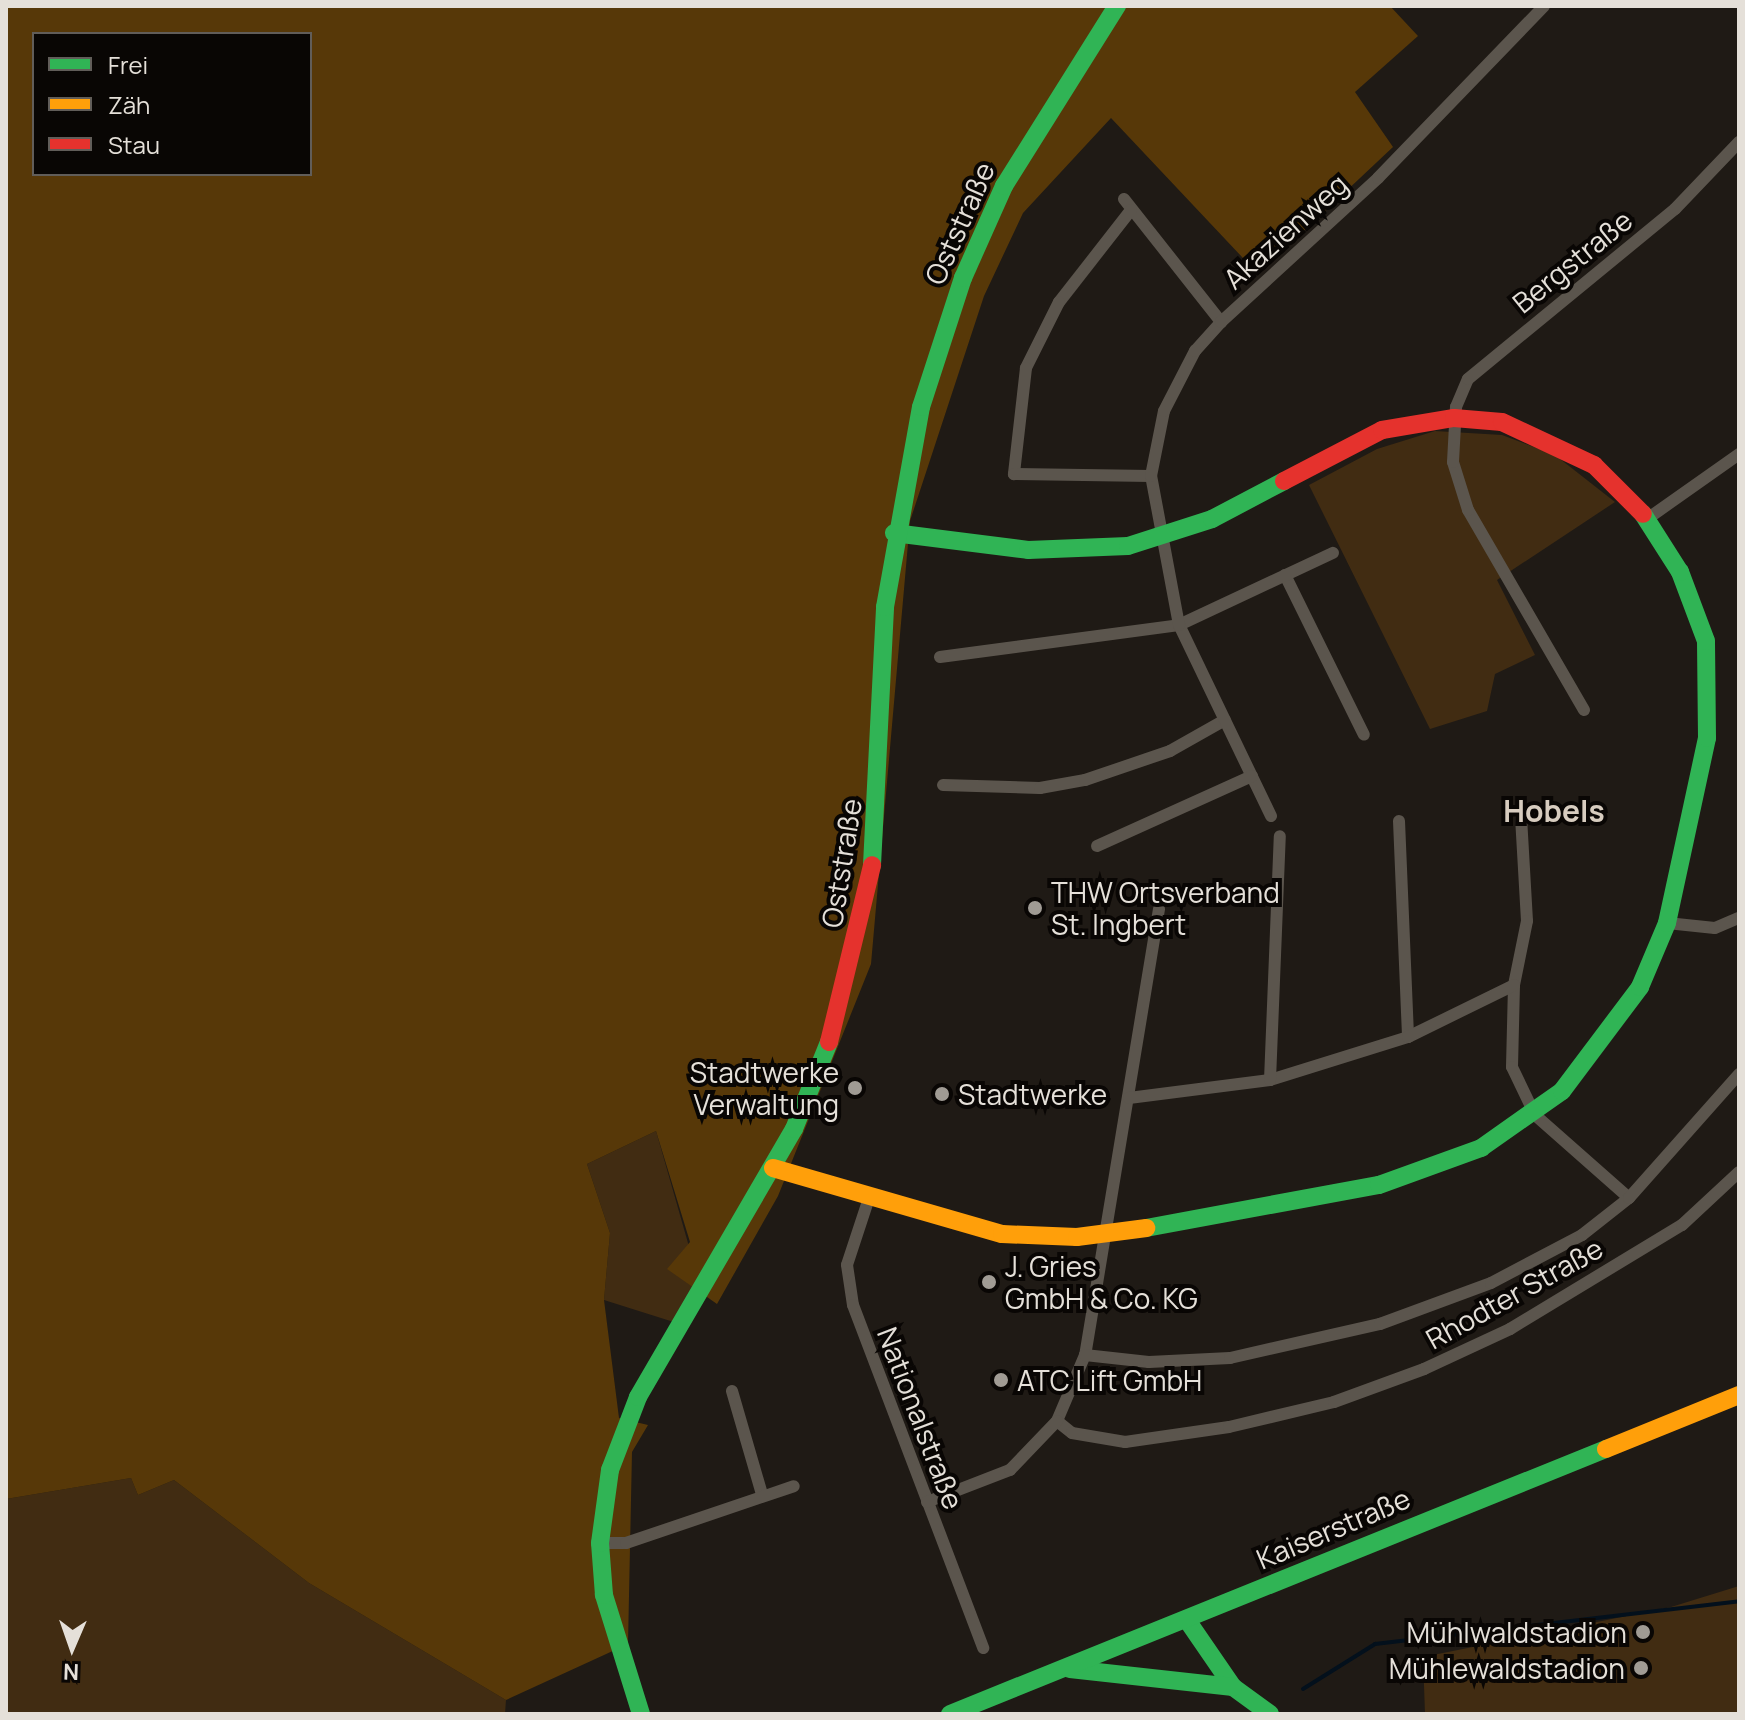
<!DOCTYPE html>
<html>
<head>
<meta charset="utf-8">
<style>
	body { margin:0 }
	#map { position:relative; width:1745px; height:1720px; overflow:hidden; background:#1f1a15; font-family:Manrope,sans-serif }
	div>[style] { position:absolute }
	.green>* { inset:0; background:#412c12 }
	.forest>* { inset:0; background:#573808 }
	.stream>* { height:4px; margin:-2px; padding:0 2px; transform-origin:2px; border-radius:2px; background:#03101c }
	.street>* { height:12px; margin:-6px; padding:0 6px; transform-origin:6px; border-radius:6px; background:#5b554d }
	.fast>* { height:18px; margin:-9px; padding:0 9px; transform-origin:9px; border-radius:9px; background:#30b455 }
	.slow>* { height:18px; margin:-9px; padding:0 9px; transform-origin:9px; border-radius:9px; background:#ff9f0a }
	.jam>* { height:18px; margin:-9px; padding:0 9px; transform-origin:9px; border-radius:9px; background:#e5322d }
	.dots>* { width:22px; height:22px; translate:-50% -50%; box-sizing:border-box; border:4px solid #090604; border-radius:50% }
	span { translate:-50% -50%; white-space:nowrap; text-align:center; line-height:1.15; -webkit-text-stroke:8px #090604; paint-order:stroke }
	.street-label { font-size:28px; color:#e5e0d9 }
	.poi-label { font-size:28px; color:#e5e0d9 }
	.left { translate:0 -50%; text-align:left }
	.right { translate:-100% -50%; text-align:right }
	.neighbourhood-label { font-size:30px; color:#d7ccbf; font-weight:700 }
	.frame { position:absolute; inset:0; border:8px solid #e5e0d9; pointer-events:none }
	.legend { position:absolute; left:32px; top:32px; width:280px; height:144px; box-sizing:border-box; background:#090604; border:2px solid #615d59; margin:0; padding:10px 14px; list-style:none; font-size:24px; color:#e5e0d9 }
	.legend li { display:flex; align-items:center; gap:16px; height:40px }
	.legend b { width:40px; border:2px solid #615d59 }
	.north { position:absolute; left:32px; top:1608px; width:80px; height:80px; -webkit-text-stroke:6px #090604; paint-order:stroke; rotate:182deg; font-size:22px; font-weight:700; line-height:32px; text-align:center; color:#e5e0d9 }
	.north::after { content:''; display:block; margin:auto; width:28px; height:36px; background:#e5e0d9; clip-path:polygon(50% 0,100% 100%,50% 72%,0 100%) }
</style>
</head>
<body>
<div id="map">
	<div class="green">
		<i style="clip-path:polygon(1435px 431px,1502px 435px,1555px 455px,1615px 502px,1497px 580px,1535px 655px,1495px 674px,1487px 711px,1430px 729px,1309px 485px,1377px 449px)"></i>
		<i style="clip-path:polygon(656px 1131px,702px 1292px,680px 1324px,604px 1300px,610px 1233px,587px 1164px)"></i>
		<i style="clip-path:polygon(131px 1478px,138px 1495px,174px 1480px,309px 1583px,506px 1700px,505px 1714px,6px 1714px,6px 1499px)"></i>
		<i style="clip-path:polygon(1739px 1586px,1739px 1714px,1425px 1714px,1423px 1657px,1671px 1607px)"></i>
	</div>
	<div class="forest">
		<i style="clip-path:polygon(evenodd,6px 6px,1390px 6px,1418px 36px,1355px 92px,1393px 147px,1258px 274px,1111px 118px,1023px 213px,984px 296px,910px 521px,871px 964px,778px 1196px,717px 1304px,667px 1269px,690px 1242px,656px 1131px,587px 1164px,610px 1233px,604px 1300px,619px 1418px,648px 1425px,632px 1452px,628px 1644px,506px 1700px,309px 1583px,174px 1480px,138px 1495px,131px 1478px,6px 1499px,6px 6px,34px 34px,310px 34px,310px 174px,34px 174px,34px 34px)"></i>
	</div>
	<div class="stream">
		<i style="left:1303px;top:1689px;width:85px;rotate:-32deg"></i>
		<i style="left:1375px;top:1644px;width:367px;rotate:-6.7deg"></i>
	</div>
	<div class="street">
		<i style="left:1124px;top:199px;width:157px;rotate:51.7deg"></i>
		<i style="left:1131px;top:210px;width:117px;rotate:128deg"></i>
		<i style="left:1059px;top:302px;width:74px;rotate:116.6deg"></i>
		<i style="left:1026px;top:368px;width:107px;rotate:96.5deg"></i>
		<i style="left:1014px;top:474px;width:137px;rotate:0.8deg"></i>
		<i style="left:1647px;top:519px;width:113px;rotate:-35.2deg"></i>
		<i style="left:1285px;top:575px;width:178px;rotate:63.7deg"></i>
		<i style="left:940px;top:657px;width:241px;rotate:-7.6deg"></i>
		<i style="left:1179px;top:625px;width:170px;rotate:-25.1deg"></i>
		<i style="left:1584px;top:710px;width:231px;rotate:-120.1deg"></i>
		<i style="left:1468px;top:510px;width:50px;rotate:-107.4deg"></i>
		<i style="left:1453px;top:462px;width:55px;rotate:-86.9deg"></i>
		<i style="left:1456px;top:407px;width:30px;rotate:-67deg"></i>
		<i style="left:1468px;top:379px;width:268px;rotate:-39.4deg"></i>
		<i style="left:1675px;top:209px;width:93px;rotate:-46.3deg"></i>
		<i style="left:943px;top:785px;width:97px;rotate:1.8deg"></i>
		<i style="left:1040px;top:788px;width:46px;rotate:-10.1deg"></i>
		<i style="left:1085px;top:780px;width:90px;rotate:-18.8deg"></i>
		<i style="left:1170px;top:751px;width:63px;rotate:-29.4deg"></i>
		<i style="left:1271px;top:816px;width:212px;rotate:-115.7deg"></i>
		<i style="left:1179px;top:625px;width:152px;rotate:-100.6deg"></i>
		<i style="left:1151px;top:476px;width:66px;rotate:-78.7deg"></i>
		<i style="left:1164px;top:411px;width:68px;rotate:-62.7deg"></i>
		<i style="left:1195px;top:351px;width:39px;rotate:-48deg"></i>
		<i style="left:1221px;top:322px;width:213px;rotate:-42.5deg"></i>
		<i style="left:1378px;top:178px;width:239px;rotate:-46deg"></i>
		<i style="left:1521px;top:817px;width:104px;rotate:86.7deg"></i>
		<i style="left:1527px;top:921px;width:65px;rotate:101.5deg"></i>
		<i style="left:1514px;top:985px;width:82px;rotate:91.4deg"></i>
		<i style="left:1512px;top:1067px;width:53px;rotate:64.4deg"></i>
		<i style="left:1535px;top:1115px;width:125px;rotate:41.4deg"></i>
		<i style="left:1399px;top:821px;width:216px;rotate:87.6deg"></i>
		<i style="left:1097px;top:846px;width:170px;rotate:-24.3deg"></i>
		<i style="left:1159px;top:909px;width:452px;rotate:99.4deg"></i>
		<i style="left:1085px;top:1355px;width:72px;rotate:113deg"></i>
		<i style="left:1057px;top:1421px;width:19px;rotate:39deg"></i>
		<i style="left:1072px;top:1433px;width:54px;rotate:9.6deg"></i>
		<i style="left:1125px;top:1442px;width:105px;rotate:-8.2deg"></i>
		<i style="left:1229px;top:1427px;width:108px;rotate:-13.4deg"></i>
		<i style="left:1334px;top:1402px;width:96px;rotate:-20.1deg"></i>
		<i style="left:1424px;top:1369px;width:95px;rotate:-24.9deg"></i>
		<i style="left:1510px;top:1329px;width:201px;rotate:-31.2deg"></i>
		<i style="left:1682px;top:1225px;width:78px;rotate:-42.9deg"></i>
		<i style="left:1667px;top:923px;width:48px;rotate:5.9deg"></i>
		<i style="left:1715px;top:928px;width:26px;rotate:-23deg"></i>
		<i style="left:1270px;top:1080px;width:145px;rotate:-17.3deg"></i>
		<i style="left:1408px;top:1037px;width:118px;rotate:-26.1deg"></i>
		<i style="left:1129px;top:1098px;width:142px;rotate:-7.3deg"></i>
		<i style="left:1270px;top:1080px;width:244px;rotate:-87.7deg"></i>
		<i style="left:868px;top:1201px;width:67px;rotate:108.2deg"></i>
		<i style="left:847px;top:1265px;width:40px;rotate:81.5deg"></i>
		<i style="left:853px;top:1305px;width:367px;rotate:69.2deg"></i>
		<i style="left:1085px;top:1355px;width:64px;rotate:6.2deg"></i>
		<i style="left:1149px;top:1362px;width:81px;rotate:-2.8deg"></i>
		<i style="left:1230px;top:1358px;width:154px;rotate:-12.8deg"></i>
		<i style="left:1380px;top:1324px;width:118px;rotate:-20.3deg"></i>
		<i style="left:1491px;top:1283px;width:103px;rotate:-27.8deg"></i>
		<i style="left:1582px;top:1235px;width:60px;rotate:-38.2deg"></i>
		<i style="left:1629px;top:1198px;width:166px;rotate:-48.4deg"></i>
		<i style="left:732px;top:1391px;width:107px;rotate:73.8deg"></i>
		<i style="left:927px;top:1502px;width:89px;rotate:-21.1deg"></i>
		<i style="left:1010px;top:1470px;width:68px;rotate:-46.2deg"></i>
		<i style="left:600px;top:1543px;width:26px"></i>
		<i style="left:626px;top:1543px;width:177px;rotate:-18.7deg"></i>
	</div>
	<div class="fast">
		<i style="left:894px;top:533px;width:135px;rotate:7.2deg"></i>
		<i style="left:1028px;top:550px;width:100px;rotate:-2.3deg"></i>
		<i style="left:1128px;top:546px;width:88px;rotate:-17.8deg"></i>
		<i style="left:1212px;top:519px;width:81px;rotate:-27.8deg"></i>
		<i style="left:872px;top:865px;width:258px;rotate:-87.1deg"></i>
		<i style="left:885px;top:607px;width:203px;rotate:-79.8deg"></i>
		<i style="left:921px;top:407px;width:136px;rotate:-72deg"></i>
		<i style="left:963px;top:278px;width:101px;rotate:-66deg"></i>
		<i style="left:1004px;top:186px;width:213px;rotate:-57.9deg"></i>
		<i style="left:1146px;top:1228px;width:237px;rotate:-10.5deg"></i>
		<i style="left:1379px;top:1185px;width:109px;rotate:-19.9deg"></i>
		<i style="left:1481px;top:1148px;width:99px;rotate:-35.1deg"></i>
		<i style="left:1562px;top:1091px;width:130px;rotate:-53.1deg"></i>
		<i style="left:1640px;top:987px;width:69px;rotate:-67.1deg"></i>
		<i style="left:1667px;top:923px;width:189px;rotate:-77.8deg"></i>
		<i style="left:1707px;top:738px;width:97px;rotate:-90.6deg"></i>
		<i style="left:1706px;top:641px;width:74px;rotate:-110.6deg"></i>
		<i style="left:1680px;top:572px;width:69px;rotate:-122.5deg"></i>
		<i style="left:1187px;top:1620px;width:81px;rotate:55.5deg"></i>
		<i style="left:1233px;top:1687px;width:46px;rotate:36.1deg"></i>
		<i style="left:1070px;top:1669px;width:164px;rotate:6.3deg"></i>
		<i style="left:641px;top:1714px;width:125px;rotate:-107.3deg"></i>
		<i style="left:604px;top:1595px;width:52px;rotate:-94.4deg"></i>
		<i style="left:600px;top:1543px;width:74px;rotate:-82.2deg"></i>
		<i style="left:610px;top:1470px;width:78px;rotate:-69deg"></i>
		<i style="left:638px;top:1397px;width:310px;rotate:-59.8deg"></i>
		<i style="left:794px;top:1129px;width:94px;rotate:-68.1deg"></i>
		<i style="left:950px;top:1714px;width:708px;rotate:-22deg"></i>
	</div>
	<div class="slow">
		<i style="left:773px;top:1168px;width:238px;rotate:16.1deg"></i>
		<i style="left:1002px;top:1234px;width:75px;rotate:2.3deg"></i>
		<i style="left:1077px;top:1237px;width:70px;rotate:-7.4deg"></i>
		<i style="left:1606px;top:1449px;width:144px;rotate:-22.1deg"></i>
	</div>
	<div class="jam">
		<i style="left:1284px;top:481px;width:110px;rotate:-27.5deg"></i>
		<i style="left:1382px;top:430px;width:73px;rotate:-9.5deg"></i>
		<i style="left:1454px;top:418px;width:48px;rotate:4.8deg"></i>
		<i style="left:1502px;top:422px;width:102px;rotate:25.1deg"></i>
		<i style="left:1594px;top:465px;width:69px;rotate:45deg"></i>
		<i style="left:829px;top:1042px;width:182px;rotate:-76.3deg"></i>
	</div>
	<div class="dots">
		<i style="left:1035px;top:908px;background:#a09b94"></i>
		<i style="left:855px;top:1088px;background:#a09b94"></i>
		<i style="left:942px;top:1094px;background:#a09b94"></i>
		<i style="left:989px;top:1282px;background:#a09b94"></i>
		<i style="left:1001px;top:1380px;background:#a09b94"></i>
		<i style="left:1643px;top:1632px;background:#a09b94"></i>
		<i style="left:1641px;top:1668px;background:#a09b94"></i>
	</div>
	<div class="street-label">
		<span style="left:959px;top:223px;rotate:-66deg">Oststraße</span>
		<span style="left:1285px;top:231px;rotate:-42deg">Akazienweg</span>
		<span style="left:1572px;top:261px;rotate:-39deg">Bergstraße</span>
		<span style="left:841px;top:863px;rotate:-81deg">Oststraße</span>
		<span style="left:1514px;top:1293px;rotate:-29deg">Rhodter Straße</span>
		<span style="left:921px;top:1418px;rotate:69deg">Nationalstraße</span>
		<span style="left:1333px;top:1528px;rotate:-23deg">Kaiserstraße</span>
	</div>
	<div class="poi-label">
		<span class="left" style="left:1051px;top:908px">THW Ortsverband<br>St. Ingbert</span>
		<span class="right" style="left:839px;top:1088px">Stadtwerke<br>Verwaltung</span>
		<span class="left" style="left:958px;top:1094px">Stadtwerke</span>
		<span class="left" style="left:1005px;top:1282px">J. Gries<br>GmbH &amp; Co. KG</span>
		<span class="left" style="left:1017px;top:1380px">ATC Lift GmbH</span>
		<span class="right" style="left:1627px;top:1632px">Mühlwaldstadion</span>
		<span class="right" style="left:1625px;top:1668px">Mühlewaldstadion</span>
	</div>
	<div class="neighbourhood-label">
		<span style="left:1554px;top:811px">Hobels</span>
	</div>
	<div class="frame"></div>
	<ul class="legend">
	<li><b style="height:10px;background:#30b455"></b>Frei</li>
	<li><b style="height:10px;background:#ff9f0a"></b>Zäh</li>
	<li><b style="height:10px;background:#e5322d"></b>Stau</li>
	</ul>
	<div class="north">N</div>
</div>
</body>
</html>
